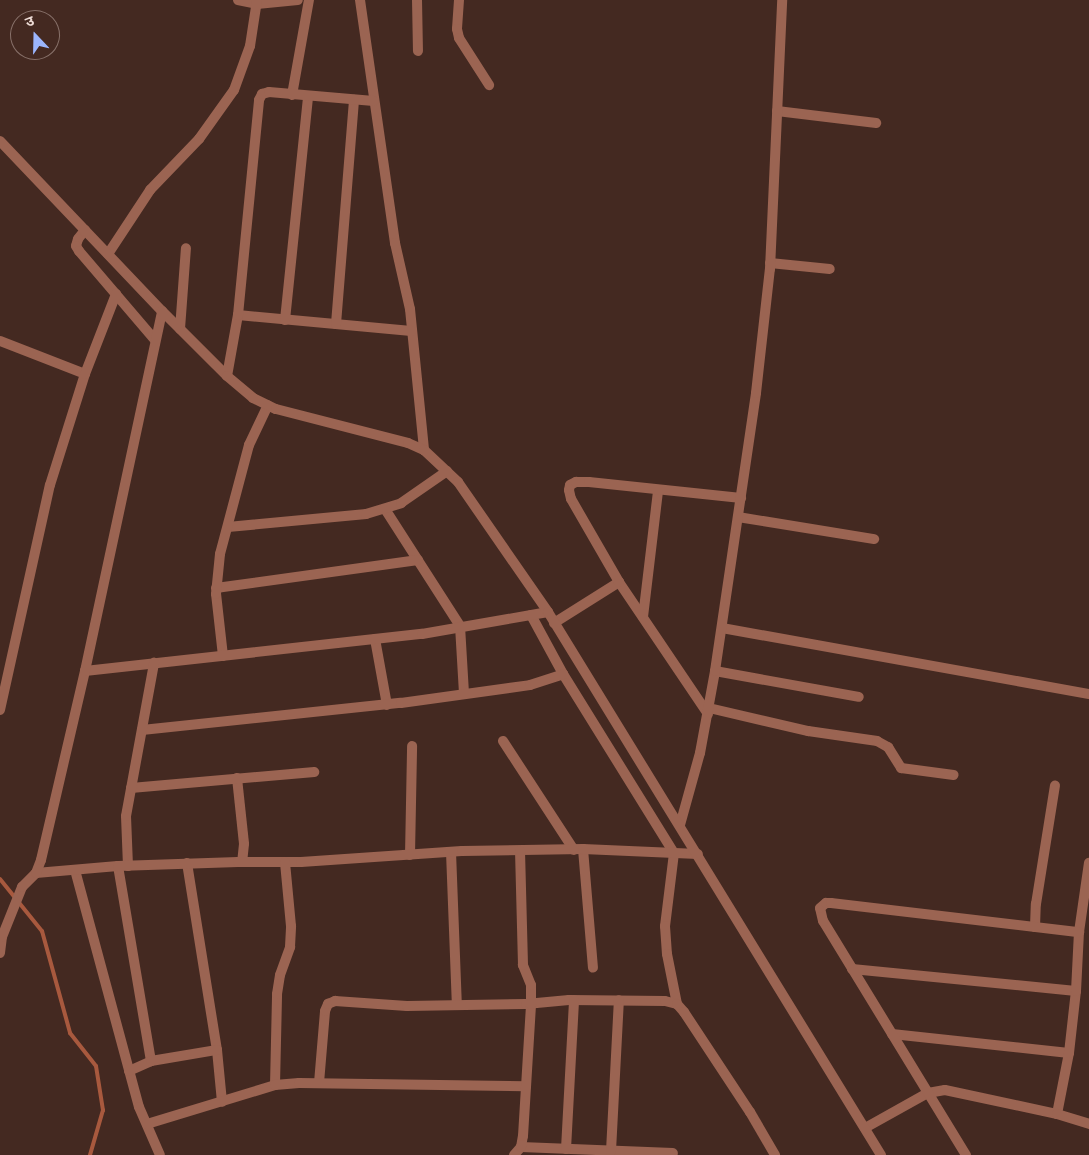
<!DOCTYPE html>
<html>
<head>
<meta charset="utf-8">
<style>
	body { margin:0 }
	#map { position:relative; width:1089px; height:1155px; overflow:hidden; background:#442921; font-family:Bitter,"Noto Sans Devanagari",serif }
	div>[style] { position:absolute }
	.stream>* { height:4px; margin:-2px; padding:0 2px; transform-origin:2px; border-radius:2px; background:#a8593e }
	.minor>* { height:10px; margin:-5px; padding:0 5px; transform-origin:5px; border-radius:5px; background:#9b6452 }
	.tertiary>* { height:10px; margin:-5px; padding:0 5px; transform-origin:5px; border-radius:5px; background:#9b6452 }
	span { translate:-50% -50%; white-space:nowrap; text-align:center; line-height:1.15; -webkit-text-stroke:4.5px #442921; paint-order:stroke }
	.north { position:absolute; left:10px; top:10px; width:50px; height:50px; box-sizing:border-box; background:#442921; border:1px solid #877069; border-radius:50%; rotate:339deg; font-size:14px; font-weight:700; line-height:20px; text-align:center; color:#ecdad4 }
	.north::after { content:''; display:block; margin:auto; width:18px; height:22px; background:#9bb5fd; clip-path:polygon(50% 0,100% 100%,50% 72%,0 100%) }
</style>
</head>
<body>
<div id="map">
	<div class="stream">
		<i style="left:0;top:879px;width:67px;rotate:51.1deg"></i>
		<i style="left:42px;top:931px;width:106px;rotate:74.6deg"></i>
		<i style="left:70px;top:1033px;width:42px;rotate:51.8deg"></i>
		<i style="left:96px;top:1066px;width:45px;rotate:81deg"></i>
		<i style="left:103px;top:1110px;width:47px;rotate:106.1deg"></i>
	</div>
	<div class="minor">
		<i style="left:238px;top:0;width:19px;rotate:12deg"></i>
		<i style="left:257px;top:4px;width:41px;rotate:-5.6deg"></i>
		<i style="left:360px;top:0;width:246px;rotate:81.8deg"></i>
		<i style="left:395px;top:243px;width:68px;rotate:77.2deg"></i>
		<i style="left:410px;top:309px;width:142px;rotate:84.3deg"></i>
		<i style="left:417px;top:0;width:51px;rotate:88.9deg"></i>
		<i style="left:459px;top:0;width:29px;rotate:94deg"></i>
		<i style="left:457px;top:29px;width:9px;rotate:77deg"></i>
		<i style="left:459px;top:38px;width:56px;rotate:57.4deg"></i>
		<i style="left:292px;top:95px;width:97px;rotate:-79.9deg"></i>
		<i style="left:777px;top:111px;width:100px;rotate:6.9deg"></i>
		<i style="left:85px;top:230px;width:11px;rotate:128deg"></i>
		<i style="left:78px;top:239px;width:7px;rotate:106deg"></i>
		<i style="left:76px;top:246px;width:6px;rotate:59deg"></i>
		<i style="left:79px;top:251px;width:117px;rotate:49.5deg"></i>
		<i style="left:108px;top:254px;width:77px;rotate:-56.7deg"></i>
		<i style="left:150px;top:190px;width:71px;rotate:-46.1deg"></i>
		<i style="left:199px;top:139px;width:60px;rotate:-54.5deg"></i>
		<i style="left:234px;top:90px;width:47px;rotate:-70deg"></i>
		<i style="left:250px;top:46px;width:47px;rotate:-81.3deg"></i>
		<i style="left:770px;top:263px;width:60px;rotate:5.7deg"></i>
		<i style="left:238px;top:315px;width:174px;rotate:5.3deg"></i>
		<i style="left:285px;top:320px;width:224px;rotate:-84.1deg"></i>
		<i style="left:336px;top:324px;width:225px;rotate:-85.4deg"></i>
		<i style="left:180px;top:329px;width:81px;rotate:-85.8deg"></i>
		<i style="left:0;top:341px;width:91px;rotate:21.2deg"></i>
		<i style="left:227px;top:376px;width:62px;rotate:-79.8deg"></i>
		<i style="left:238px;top:315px;width:216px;rotate:-84.4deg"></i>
		<i style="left:259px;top:100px;width:7px;rotate:-63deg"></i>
		<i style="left:262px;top:94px;width:7px;rotate:-16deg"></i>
		<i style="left:269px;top:92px;width:105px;rotate:4.9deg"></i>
		<i style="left:385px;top:509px;width:139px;rotate:57.3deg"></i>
		<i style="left:460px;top:626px;width:68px;rotate:86.6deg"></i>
		<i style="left:738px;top:517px;width:138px;rotate:9.2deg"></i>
		<i style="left:228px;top:527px;width:139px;rotate:-5.4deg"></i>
		<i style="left:366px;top:514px;width:37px;rotate:-17deg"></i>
		<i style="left:401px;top:503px;width:56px;rotate:-34.8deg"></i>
		<i style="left:216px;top:588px;width:204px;rotate:-7.9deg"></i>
		<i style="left:531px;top:615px;width:67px;rotate:61.5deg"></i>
		<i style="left:563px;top:674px;width:211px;rotate:58.2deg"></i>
		<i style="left:674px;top:853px;width:74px;rotate:97deg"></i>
		<i style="left:665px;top:926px;width:28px;rotate:86deg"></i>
		<i style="left:667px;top:954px;width:51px;rotate:78.7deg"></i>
		<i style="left:643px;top:617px;width:127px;rotate:-83.2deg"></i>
		<i style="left:554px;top:623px;width:77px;rotate:-32.2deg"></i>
		<i style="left:722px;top:628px;width:373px;rotate:10.2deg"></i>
		<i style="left:375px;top:639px;width:67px;rotate:79.7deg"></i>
		<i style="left:223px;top:656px;width:62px;rotate:-96.4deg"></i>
		<i style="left:216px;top:594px;width:40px;rotate:-84.3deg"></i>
		<i style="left:220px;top:554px;width:113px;rotate:-75.1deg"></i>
		<i style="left:249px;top:445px;width:44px;rotate:-64.6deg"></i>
		<i style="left:85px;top:671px;width:339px;rotate:-6.3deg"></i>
		<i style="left:422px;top:634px;width:128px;rotate:-9.9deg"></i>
		<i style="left:715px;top:671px;width:146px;rotate:10.2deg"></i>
		<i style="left:709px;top:708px;width:102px;rotate:13.1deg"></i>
		<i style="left:808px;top:731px;width:70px;rotate:8.2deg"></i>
		<i style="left:877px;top:741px;width:13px;rotate:29deg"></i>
		<i style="left:888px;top:747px;width:25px;rotate:58deg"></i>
		<i style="left:901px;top:768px;width:53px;rotate:7.5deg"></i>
		<i style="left:0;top:710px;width:230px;rotate:-77.5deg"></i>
		<i style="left:50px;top:485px;width:116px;rotate:-72.5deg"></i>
		<i style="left:85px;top:374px;width:86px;rotate:-68.8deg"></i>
		<i style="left:708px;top:714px;width:159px;rotate:-124deg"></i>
		<i style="left:619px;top:582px;width:96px;rotate:-120deg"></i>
		<i style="left:571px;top:499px;width:9px;rotate:-103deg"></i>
		<i style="left:569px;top:490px;width:5px;rotate:-79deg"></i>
		<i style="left:570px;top:485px;width:7px;rotate:-27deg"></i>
		<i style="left:576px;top:482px;width:13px"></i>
		<i style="left:589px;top:482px;width:153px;rotate:6deg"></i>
		<i style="left:142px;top:730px;width:260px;rotate:-6deg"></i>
		<i style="left:401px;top:703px;width:130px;rotate:-7.9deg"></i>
		<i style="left:530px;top:685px;width:35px;rotate:-18deg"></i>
		<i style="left:503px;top:741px;width:130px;rotate:56.9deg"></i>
		<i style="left:237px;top:778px;width:66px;rotate:83.9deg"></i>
		<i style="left:244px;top:844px;width:18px;rotate:96deg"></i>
		<i style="left:131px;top:788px;width:184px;rotate:-5deg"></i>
		<i style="left:680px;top:825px;width:75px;rotate:-74.5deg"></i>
		<i style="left:700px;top:753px;width:83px;rotate:-79.6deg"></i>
		<i style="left:715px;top:671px;width:281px;rotate:-81.6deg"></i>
		<i style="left:756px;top:393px;width:125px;rotate:-83.6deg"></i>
		<i style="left:770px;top:269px;width:269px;rotate:-87.4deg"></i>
		<i style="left:583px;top:849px;width:119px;rotate:85.2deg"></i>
		<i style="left:451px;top:852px;width:153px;rotate:87.8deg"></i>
		<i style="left:410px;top:855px;width:109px;rotate:-88.9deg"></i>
		<i style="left:187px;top:863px;width:189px;rotate:80.9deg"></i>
		<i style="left:217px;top:1050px;width:52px;rotate:84.5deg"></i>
		<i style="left:118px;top:866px;width:198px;rotate:80.4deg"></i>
		<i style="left:128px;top:866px;width:50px;rotate:-92.3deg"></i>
		<i style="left:126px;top:816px;width:156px;rotate:-79.6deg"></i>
		<i style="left:75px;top:870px;width:245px;rotate:74.9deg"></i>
		<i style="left:139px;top:1107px;width:52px;rotate:66.4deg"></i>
		<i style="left:36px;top:873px;width:82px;rotate:-4.9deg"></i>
		<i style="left:118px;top:866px;width:120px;rotate:-1.9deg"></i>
		<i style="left:238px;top:862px;width:63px"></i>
		<i style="left:301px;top:862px;width:161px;rotate:-3.9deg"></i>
		<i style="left:462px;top:851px;width:121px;rotate:-0.9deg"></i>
		<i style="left:583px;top:849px;width:115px;rotate:2.5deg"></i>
		<i style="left:1035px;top:927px;width:23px;rotate:-88deg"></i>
		<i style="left:1036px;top:904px;width:120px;rotate:-80.9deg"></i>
		<i style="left:0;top:953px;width:16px;rotate:-83deg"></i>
		<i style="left:2px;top:937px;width:54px;rotate:-68.2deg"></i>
		<i style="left:22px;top:887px;width:20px;rotate:-45deg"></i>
		<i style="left:36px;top:873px;width:14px;rotate:-69deg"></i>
		<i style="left:41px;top:860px;width:194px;rotate:-76.9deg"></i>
		<i style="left:85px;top:671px;width:368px;rotate:-77.9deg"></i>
		<i style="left:852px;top:969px;width:225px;rotate:5.6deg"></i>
		<i style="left:892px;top:1034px;width:178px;rotate:6.1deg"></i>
		<i style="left:129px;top:1071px;width:24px;rotate:-24deg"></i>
		<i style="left:151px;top:1061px;width:67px;rotate:-9.5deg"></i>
		<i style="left:319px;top:1083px;width:72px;rotate:-85.2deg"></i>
		<i style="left:325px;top:1011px;width:8px;rotate:-67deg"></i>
		<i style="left:328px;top:1004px;width:8px;rotate:-23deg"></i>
		<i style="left:335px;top:1001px;width:72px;rotate:4deg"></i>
		<i style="left:407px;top:1006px;width:119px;rotate:-1deg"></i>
		<i style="left:526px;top:1004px;width:43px;rotate:-5.3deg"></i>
		<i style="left:569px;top:1000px;width:96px;rotate:0.6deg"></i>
		<i style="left:665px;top:1001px;width:12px;rotate:14deg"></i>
		<i style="left:677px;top:1004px;width:11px;rotate:49deg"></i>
		<i style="left:684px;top:1012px;width:120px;rotate:56.6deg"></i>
		<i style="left:750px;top:1112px;width:50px;rotate:59.8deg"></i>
		<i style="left:275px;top:1085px;width:91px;rotate:-88.7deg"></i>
		<i style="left:277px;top:994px;width:19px;rotate:-81deg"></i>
		<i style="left:280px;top:975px;width:30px;rotate:-70deg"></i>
		<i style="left:290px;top:947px;width:21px;rotate:-87deg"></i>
		<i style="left:291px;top:926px;width:64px;rotate:-95.4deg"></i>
		<i style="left:1057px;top:1114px;width:62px;rotate:-78.9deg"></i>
		<i style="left:1069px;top:1053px;width:62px;rotate:-83.6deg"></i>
		<i style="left:1076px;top:991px;width:59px;rotate:-87.1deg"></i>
		<i style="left:1079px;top:932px;width:70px;rotate:-81.8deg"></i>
		<i style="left:147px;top:1124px;width:134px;rotate:-16.9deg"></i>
		<i style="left:275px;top:1085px;width:24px;rotate:-5deg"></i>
		<i style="left:299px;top:1083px;width:227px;rotate:0.8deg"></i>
		<i style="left:865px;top:1128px;width:72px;rotate:-29.1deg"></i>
		<i style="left:928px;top:1093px;width:17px;rotate:-10deg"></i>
		<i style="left:945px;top:1090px;width:115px;rotate:12.1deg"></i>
		<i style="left:1057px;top:1114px;width:34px;rotate:17deg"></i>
		<i style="left:521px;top:1147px;width:152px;rotate:2.3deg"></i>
		<i style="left:566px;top:1149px;width:149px;rotate:-86.9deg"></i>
		<i style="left:611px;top:1151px;width:151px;rotate:-87deg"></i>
		<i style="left:514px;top:1155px;width:11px;rotate:-49deg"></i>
		<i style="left:521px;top:1147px;width:11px;rotate:-80deg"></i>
		<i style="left:523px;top:1136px;width:132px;rotate:-86.5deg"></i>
		<i style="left:531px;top:1004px;width:19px;rotate:-90deg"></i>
		<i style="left:531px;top:985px;width:22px;rotate:-112deg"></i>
		<i style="left:523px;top:965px;width:114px;rotate:-91.5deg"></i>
		<i style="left:966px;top:1155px;width:274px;rotate:-121.4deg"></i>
		<i style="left:823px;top:921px;width:13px;rotate:-103deg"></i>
		<i style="left:820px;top:908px;width:8px;rotate:-40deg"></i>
		<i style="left:826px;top:903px;width:5px"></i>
		<i style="left:831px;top:903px;width:250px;rotate:6.7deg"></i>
	</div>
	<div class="tertiary">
		<i style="left:0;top:141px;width:235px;rotate:46.4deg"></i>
		<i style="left:162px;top:311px;width:92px;rotate:45deg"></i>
		<i style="left:227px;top:376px;width:34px;rotate:40deg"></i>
		<i style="left:253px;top:398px;width:25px;rotate:26deg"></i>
		<i style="left:276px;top:409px;width:136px;rotate:14.4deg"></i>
		<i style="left:408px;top:443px;width:17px;rotate:24deg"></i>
		<i style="left:424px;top:450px;width:47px;rotate:43.3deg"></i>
		<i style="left:458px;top:482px;width:158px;rotate:55.3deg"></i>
		<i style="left:548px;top:612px;width:637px;rotate:58.48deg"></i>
	</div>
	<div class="north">उ</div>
</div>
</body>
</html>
